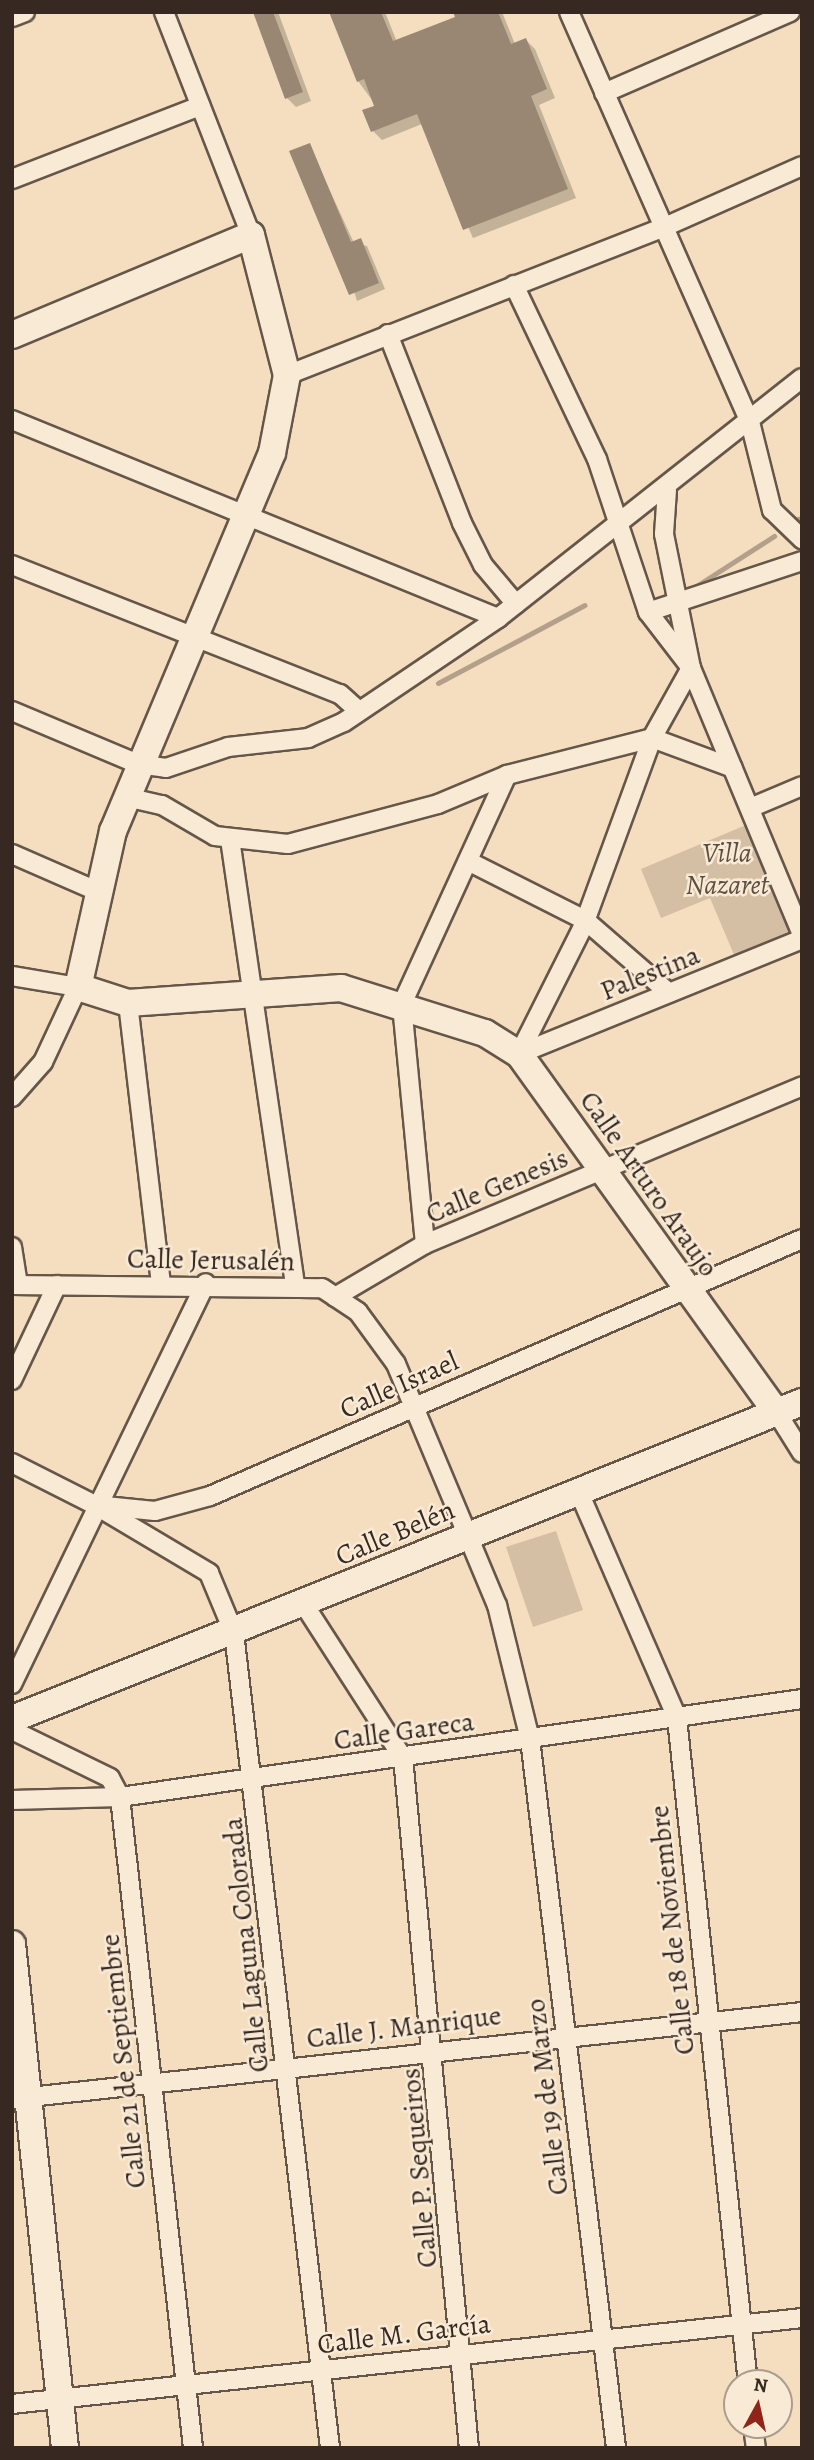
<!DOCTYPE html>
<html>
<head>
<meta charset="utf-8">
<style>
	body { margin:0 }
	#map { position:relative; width:814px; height:2460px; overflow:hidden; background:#f4debf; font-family:Alegreya,serif }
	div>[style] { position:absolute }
	.green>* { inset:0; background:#d4bfa4 }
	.shadow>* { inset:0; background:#0003 }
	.stream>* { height:5px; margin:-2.5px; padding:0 2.5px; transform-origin:2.5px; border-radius:2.5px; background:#b4a08a }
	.building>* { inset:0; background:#998774 }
	.roads { filter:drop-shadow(2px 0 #665649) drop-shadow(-2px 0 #665649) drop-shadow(0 2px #665649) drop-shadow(0 -2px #665649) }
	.street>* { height:18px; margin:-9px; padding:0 9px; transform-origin:9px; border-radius:9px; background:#f8ead5 }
	.secondary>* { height:26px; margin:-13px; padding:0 13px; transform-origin:13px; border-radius:13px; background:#f8ead5 }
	span { translate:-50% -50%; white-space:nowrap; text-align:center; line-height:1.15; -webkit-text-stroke:5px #f8ead5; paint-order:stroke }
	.park-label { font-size:28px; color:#5e4e42; font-style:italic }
	.street-label { font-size:28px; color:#372922 }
	.frame { position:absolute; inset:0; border:14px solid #372922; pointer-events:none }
	.north { position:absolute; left:723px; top:2369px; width:70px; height:70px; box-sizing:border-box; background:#f8ead5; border:2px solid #ab9d8d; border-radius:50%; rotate:8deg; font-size:19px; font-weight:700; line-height:28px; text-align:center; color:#372922 }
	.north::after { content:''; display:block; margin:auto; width:24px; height:32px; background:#8f2418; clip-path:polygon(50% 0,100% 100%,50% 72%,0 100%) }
</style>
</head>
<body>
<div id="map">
	<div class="green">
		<i style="clip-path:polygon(746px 825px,791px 934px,735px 957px,710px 898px,661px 918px,641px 869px)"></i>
		<i style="clip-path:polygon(556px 1531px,583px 1610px,533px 1627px,506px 1547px)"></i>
	</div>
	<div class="shadow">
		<i style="clip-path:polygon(254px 12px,278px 12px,311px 101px,296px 107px,287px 98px)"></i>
		<i style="clip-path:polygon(331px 12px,385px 12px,397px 42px,457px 18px,455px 12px,502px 12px,515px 44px,526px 40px,535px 49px,555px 98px,539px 105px,576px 198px,473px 238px,422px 124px,382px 140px,373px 131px,377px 107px,358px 81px)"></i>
		<i style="clip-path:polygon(309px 145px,354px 243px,367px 246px,385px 289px,357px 301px)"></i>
	</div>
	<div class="stream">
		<i style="left:789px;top:521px;width:13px;rotate:-13deg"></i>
		<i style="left:690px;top:590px;width:100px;rotate:-32.7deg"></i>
		<i style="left:438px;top:683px;width:166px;rotate:-28deg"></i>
	</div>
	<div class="building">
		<i style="clip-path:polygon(253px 12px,273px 12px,303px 92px,285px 99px)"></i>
		<i style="clip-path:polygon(329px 12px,381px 12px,393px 41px,455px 17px,453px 12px,498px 12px,511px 44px,526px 38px,547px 89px,531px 96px,568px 189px,463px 230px,417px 114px,371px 132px,362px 110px,374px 106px,364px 79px,357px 82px)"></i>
		<i style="clip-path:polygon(310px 143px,351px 242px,361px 238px,379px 283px,349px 295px,289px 151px)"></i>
	</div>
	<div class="roads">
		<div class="street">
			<i style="left:164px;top:12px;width:239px;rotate:68.7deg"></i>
			<i style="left:569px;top:12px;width:448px;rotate:66.2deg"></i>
			<i style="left:750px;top:422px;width:91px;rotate:76deg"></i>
			<i style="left:772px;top:510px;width:42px;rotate:44deg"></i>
			<i style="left:12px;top:17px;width:14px;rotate:-21deg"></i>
			<i style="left:604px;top:93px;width:203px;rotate:-23.5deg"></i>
			<i style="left:12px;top:179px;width:202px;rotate:-21.2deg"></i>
			<i style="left:514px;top:285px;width:193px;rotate:64.5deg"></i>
			<i style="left:597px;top:459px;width:161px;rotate:71.6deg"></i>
			<i style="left:648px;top:612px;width:71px;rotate:52.5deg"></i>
			<i style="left:691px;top:668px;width:289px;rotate:67.4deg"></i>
			<i style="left:388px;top:334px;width:203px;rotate:68.6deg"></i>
			<i style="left:462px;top:523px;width:47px;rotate:63.4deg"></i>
			<i style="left:483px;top:565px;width:51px;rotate:49.8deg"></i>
			<i style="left:287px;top:375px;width:401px;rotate:-21.4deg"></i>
			<i style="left:660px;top:229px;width:155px;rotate:-23.9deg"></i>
			<i style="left:12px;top:420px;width:525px;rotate:22.17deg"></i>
			<i style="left:12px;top:565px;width:352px;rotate:21.5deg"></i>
			<i style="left:340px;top:694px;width:25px;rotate:42deg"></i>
			<i style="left:648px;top:612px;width:162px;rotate:-18.3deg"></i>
			<i style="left:12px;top:711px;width:137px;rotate:22.8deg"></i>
			<i style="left:138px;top:764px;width:28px;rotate:8deg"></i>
			<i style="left:166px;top:768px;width:65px;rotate:-18.7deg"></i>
			<i style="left:228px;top:747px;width:81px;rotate:-6.4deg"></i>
			<i style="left:308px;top:738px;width:39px;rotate:-24deg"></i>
			<i style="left:344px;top:722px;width:186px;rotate:-34deg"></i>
			<i style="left:498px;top:618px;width:387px;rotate:-38.3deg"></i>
			<i style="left:126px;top:797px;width:37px;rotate:13deg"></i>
			<i style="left:162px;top:805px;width:61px;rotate:30.3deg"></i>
			<i style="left:215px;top:836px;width:73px;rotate:6.3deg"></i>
			<i style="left:288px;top:844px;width:155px;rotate:-14.9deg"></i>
			<i style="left:438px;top:804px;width:75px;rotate:-22.8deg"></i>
			<i style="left:507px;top:775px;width:150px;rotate:-14.3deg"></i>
			<i style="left:652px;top:738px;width:86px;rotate:20.3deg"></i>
			<i style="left:750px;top:808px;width:56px;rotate:-22.9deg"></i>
			<i style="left:230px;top:839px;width:452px;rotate:81.7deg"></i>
			<i style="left:12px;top:854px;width:95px;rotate:23.6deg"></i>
			<i style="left:468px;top:861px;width:131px;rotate:26.8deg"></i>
			<i style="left:585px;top:920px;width:111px;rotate:41deg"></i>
			<i style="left:12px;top:976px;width:67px;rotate:9.5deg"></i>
			<i style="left:78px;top:987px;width:83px;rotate:115deg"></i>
			<i style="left:43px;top:1062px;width:47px;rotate:131.5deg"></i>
			<i style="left:128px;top:1003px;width:283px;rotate:83.3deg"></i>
			<i style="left:519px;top:1054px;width:142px;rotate:-63.3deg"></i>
			<i style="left:583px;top:927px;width:201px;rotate:-69.9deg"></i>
			<i style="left:652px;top:738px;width:80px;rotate:-60.9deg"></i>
			<i style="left:691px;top:668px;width:137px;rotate:-101.4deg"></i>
			<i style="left:664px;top:534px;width:44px;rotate:-86.1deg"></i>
			<i style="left:519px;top:1054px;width:305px;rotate:-22.1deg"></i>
			<i style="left:425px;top:1244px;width:241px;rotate:-95.5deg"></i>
			<i style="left:402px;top:1004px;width:252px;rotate:-65.4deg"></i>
			<i style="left:12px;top:1247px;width:38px;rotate:81deg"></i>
			<i style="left:12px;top:1285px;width:310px;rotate:0.6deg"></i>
			<i style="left:322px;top:1288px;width:43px;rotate:33.7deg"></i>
			<i style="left:358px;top:1312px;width:64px;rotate:53.8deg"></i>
			<i style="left:396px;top:1364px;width:261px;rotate:67.3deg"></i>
			<i style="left:497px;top:1605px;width:138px;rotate:76.2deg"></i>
			<i style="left:530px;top:1739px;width:714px;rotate:83.08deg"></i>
			<i style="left:335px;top:1297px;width:104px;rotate:-30.5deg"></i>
			<i style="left:425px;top:1244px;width:409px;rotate:-22.7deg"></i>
			<i style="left:12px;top:1380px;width:105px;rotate:-64.7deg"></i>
			<i style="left:777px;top:1413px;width:47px;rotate:58deg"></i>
			<i style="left:12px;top:1463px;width:93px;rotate:26.8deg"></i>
			<i style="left:95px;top:1505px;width:60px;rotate:5.7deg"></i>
			<i style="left:155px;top:1511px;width:57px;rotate:-15.3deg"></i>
			<i style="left:210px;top:1496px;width:645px;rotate:-23.47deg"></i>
			<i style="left:578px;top:1490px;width:249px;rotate:66.5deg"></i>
			<i style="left:677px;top:1718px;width:669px;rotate:83.91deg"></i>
			<i style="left:95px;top:1505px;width:133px;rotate:30.8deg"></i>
			<i style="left:209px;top:1573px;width:65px;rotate:67.4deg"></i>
			<i style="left:234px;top:1633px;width:821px;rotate:83.28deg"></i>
			<i style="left:305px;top:1606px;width:181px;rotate:57.2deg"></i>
			<i style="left:403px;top:1758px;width:693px;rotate:84.54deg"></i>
			<i style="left:12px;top:1684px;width:445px;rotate:-64.2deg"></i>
			<i style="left:12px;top:1730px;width:109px;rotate:26.1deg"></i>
			<i style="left:110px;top:1778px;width:21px;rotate:62deg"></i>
			<i style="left:120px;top:1797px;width:655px;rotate:83.6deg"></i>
			<i style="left:12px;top:1800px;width:108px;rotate:-1.6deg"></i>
			<i style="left:120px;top:1797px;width:689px;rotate:-8.18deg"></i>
			<i style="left:12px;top:2099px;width:795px;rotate:-6.28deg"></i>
			<i style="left:12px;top:2404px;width:795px;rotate:-6.21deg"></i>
			<i style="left:753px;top:2425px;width:23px;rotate:83deg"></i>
		</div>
		<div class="secondary">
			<i style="left:12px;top:335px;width:259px;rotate:-22.7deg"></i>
			<i style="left:251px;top:235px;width:145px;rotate:75.6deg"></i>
			<i style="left:287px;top:375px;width:79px;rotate:100.9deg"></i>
			<i style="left:272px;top:453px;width:410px;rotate:112.8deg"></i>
			<i style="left:113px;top:831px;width:160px;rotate:102.6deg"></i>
			<i style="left:78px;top:987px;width:52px;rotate:17.7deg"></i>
			<i style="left:128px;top:1003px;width:214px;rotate:-4deg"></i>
			<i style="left:341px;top:988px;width:151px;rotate:17.4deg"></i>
			<i style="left:485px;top:1033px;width:40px;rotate:32deg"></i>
			<i style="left:519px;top:1054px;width:442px;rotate:54.3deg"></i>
			<i style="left:12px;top:1719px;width:851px;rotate:-21.86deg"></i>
			<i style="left:12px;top:1944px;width:507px;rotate:84deg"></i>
		</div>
	</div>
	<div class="park-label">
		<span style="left:727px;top:869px">Villa<br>Nazaret</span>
	</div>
	<div class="street-label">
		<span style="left:650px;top:973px;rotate:-22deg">Palestina</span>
		<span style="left:649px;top:1184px;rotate:55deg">Calle Arturo Araujo</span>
		<span style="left:497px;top:1186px;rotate:-23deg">Calle Genesis</span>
		<span style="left:211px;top:1260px;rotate:1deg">Calle Jerusalén</span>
		<span style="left:399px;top:1385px;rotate:-24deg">Calle Israel</span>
		<span style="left:395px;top:1533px;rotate:-23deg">Calle Belén</span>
		<span style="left:404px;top:1731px;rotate:-8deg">Calle Gareca</span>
		<span style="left:672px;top:1930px;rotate:-96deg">Calle 18 de Noviembre</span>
		<span style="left:246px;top:1945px;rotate:-96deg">Calle Laguna Colorada</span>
		<span style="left:404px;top:2027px;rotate:-7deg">Calle J. Manrique</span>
		<span style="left:123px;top:2061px;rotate:-96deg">Calle 21 de Septiembre</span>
		<span style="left:547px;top:2097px;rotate:-97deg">Calle 19 de Marzo</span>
		<span style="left:419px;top:2168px;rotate:-95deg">Calle P. Sequeiros</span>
		<span style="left:404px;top:2334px;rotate:-7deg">Calle M. García</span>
	</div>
	<div class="frame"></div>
	<div class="north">N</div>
</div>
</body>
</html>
